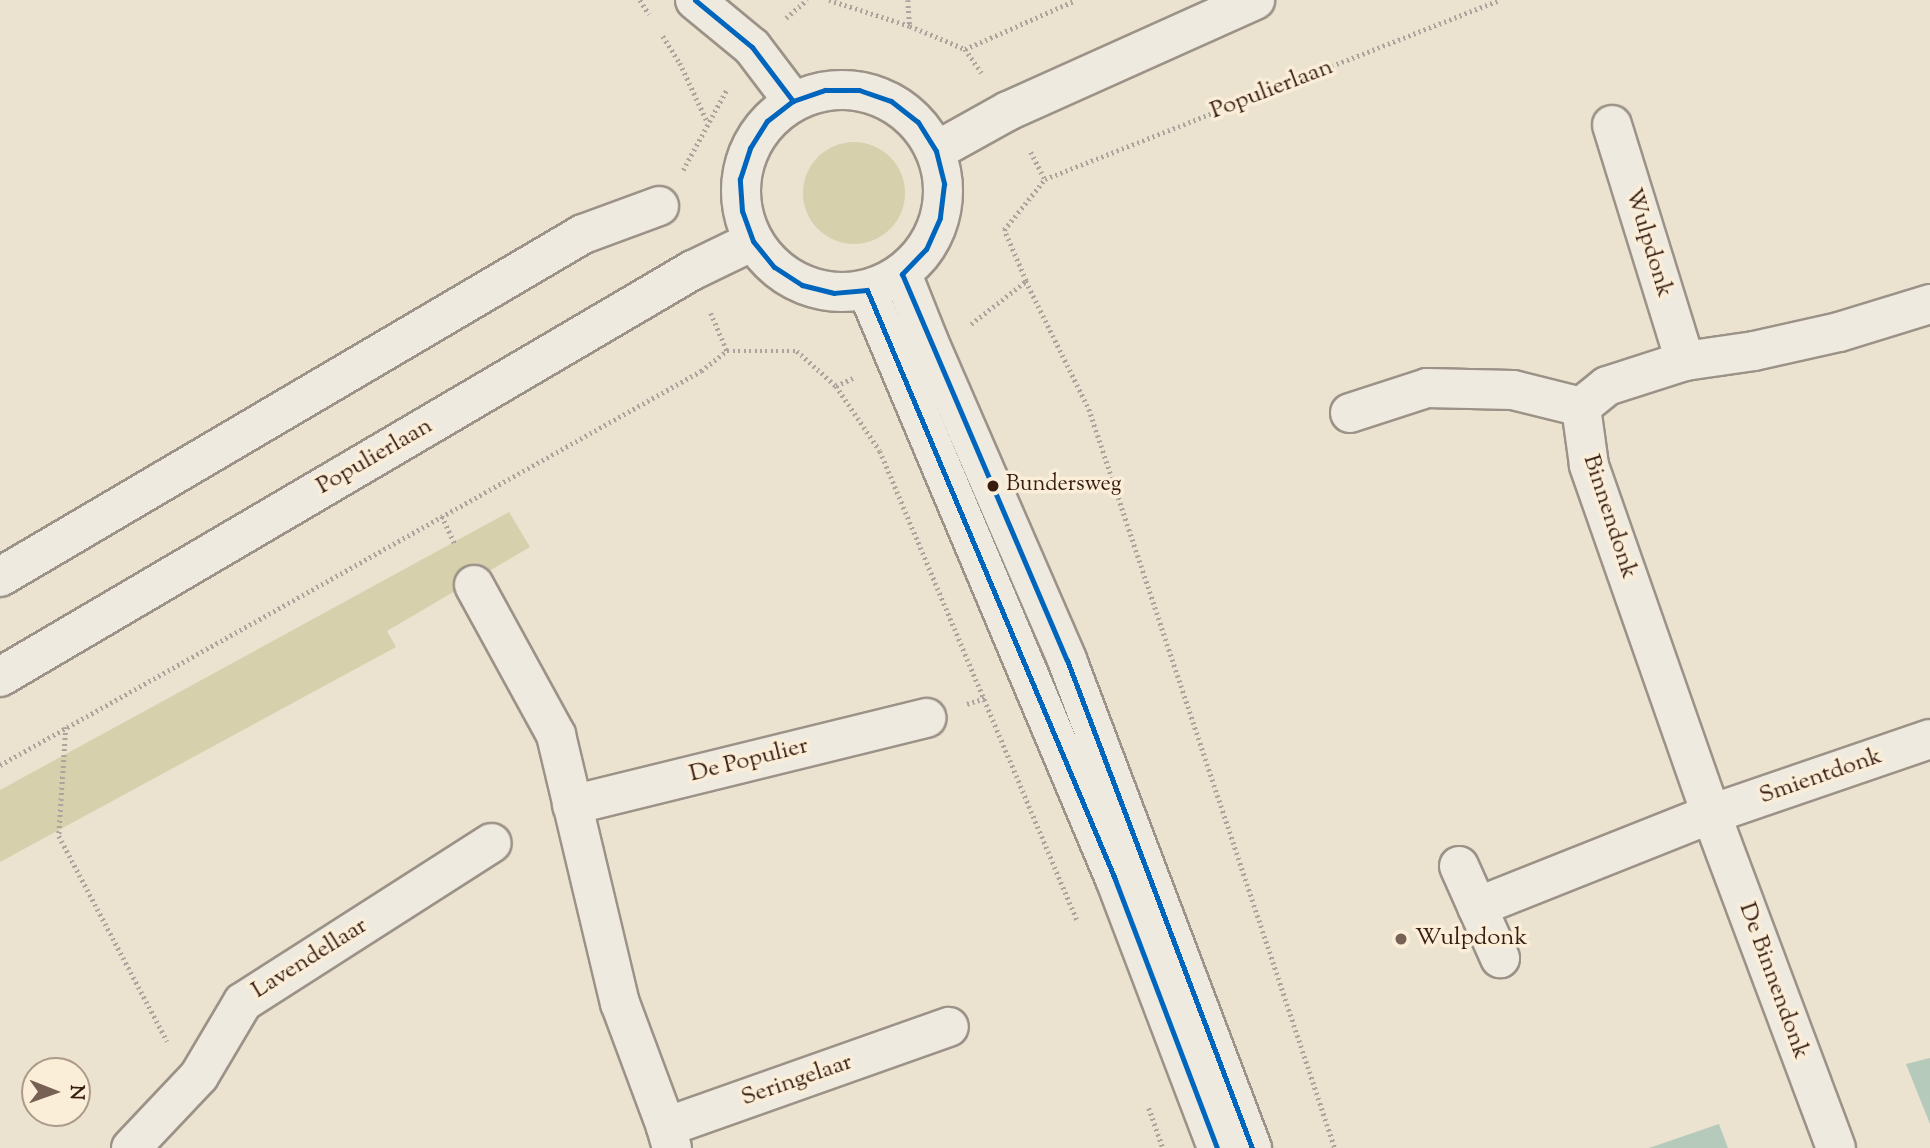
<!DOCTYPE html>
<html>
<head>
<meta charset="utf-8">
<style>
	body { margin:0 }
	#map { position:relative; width:1930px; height:1148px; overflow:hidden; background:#ece2d0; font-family:"Sorts Mill Goudy",serif }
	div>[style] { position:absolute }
	.green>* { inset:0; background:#d7d0ac }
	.round { border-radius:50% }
	.water>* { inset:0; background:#b5caba }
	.path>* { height:4.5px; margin-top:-2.25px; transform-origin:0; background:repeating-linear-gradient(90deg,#aca59d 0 2px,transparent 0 5.5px) }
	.roads { filter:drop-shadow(2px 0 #9c9287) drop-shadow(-2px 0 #9c9287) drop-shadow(0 2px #9c9287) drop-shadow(0 -2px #9c9287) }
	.minor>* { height:38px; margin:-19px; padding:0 19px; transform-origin:19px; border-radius:19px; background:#efeae0 }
	.tertiary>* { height:38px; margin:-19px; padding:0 19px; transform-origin:19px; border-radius:19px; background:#efeae0 }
	.tertiary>.ring { margin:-19px; padding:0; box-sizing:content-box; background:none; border:38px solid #efeae0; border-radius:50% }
	.bus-1>* { height:5px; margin:-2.5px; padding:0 2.5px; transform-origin:2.5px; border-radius:2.5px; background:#0065bd }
	.dots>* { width:19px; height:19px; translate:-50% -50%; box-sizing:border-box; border:4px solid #fbeed8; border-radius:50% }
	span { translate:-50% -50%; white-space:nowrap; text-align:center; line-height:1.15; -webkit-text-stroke:7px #fbeed8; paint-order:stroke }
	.bus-label { font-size:22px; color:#371c11 }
	.left { translate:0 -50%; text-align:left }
	.street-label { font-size:24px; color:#371c11 }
	.poi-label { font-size:24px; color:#371c11 }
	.north { position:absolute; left:21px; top:1057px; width:70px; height:70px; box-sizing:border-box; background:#fbeed8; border:2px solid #ad9a88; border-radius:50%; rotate:91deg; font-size:19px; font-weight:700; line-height:28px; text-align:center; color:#371c11 }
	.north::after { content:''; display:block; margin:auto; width:24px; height:32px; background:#766154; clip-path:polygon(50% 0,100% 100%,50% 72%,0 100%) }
</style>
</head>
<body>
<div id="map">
	<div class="green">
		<i class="round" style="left:803px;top:142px;width:102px;height:102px"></i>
		<i style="clip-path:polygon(509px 512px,530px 547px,387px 631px,396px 647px,0 862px,0 790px)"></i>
	</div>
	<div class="water">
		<i style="clip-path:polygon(1930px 1058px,1930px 1124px,1906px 1064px)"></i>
		<i style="clip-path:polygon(1719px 1124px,1728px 1148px,1649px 1148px)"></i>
	</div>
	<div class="path">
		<i style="left:640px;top:0;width:17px;rotate:57deg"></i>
		<i style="left:829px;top:0;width:85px;rotate:17.8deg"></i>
		<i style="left:910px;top:26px;width:60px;rotate:22.7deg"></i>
		<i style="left:965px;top:49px;width:29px;rotate:55deg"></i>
		<i style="left:908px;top:0;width:26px;rotate:86deg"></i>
		<i style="left:786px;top:18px;width:28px;rotate:-41deg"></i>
		<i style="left:663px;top:36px;width:32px;rotate:58deg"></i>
		<i style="left:680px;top:63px;width:64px;rotate:65deg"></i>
		<i style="left:965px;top:49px;width:121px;rotate:-23.8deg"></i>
		<i style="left:1031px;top:152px;width:30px;rotate:63deg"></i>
		<i style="left:683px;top:170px;width:92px;rotate:-61.5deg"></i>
		<i style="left:1026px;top:281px;width:143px;rotate:63.8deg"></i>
		<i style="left:1089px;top:409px;width:779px;rotate:71.59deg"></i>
		<i style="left:711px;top:313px;width:41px;rotate:67.2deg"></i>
		<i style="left:971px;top:324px;width:70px;rotate:-38deg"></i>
		<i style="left:1026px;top:281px;width:56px;rotate:-113.3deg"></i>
		<i style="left:1004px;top:230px;width:65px;rotate:-51.2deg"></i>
		<i style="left:1045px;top:179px;width:488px;rotate:-21.5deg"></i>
		<i style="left:836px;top:386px;width:78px;rotate:55.9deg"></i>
		<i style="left:880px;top:451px;width:509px;rotate:67.22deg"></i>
		<i style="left:442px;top:516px;width:31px;rotate:65deg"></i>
		<i style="left:967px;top:704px;width:19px;rotate:-18deg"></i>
		<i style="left:66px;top:727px;width:109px;rotate:93.7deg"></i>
		<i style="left:59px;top:836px;width:232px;rotate:62.2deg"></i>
		<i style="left:0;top:765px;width:804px;rotate:-29.34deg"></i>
		<i style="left:701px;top:371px;width:33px;rotate:-38deg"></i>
		<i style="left:727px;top:351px;width:70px"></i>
		<i style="left:797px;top:351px;width:52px;rotate:41.9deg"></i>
		<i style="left:836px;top:386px;width:21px;rotate:-25deg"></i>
		<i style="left:1149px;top:1108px;width:42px;rotate:70.7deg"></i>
	</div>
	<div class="roads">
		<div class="minor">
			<i style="left:695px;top:0;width:74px;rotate:39.5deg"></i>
			<i style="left:752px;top:47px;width:68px;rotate:52.8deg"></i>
			<i style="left:1612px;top:125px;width:247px;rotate:72.8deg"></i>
			<i style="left:1350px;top:413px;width:81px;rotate:-18deg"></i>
			<i style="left:1427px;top:388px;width:86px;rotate:1.3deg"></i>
			<i style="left:1513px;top:390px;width:70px;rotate:14deg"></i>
			<i style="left:0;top:577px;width:676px;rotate:-30.47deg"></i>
			<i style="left:583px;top:234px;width:81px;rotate:-20.2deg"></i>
			<i style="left:474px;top:585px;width:171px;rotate:61.3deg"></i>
			<i style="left:556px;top:735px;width:276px;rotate:76.6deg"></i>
			<i style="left:620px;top:1003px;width:132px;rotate:69.6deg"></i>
			<i style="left:572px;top:805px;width:365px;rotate:-13.8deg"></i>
			<i style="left:1459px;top:866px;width:101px;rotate:66deg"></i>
			<i style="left:1477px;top:907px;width:252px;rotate:-21.7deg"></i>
			<i style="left:1711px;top:814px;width:231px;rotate:-18.9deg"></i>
			<i style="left:131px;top:1148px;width:99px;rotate:-46.6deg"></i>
			<i style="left:199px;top:1076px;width:86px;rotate:-59.3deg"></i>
			<i style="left:243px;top:1002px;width:295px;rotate:-32.6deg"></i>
			<i style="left:672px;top:1148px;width:22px;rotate:-106deg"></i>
			<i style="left:666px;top:1127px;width:300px;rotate:-19.5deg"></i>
			<i style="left:1836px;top:1148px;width:357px;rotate:-110.5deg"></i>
			<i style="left:1711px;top:814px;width:370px;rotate:-109.3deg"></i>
			<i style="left:1589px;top:465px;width:59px;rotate:-97.9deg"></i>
			<i style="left:1581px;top:407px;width:33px;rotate:-39deg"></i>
			<i style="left:1607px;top:386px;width:82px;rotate:-17.8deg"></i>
			<i style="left:1685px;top:361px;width:70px;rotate:-8.2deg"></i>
			<i style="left:1754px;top:351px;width:87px;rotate:-12.6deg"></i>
			<i style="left:1839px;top:332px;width:95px;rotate:-17.1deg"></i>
		</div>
		<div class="tertiary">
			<i class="ring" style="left:741px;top:90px;width:164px;height:164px"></i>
			<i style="left:936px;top:151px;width:82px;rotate:-29.1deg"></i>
			<i style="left:1008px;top:111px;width:271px;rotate:-24.2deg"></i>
			<i style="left:902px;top:274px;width:73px;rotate:68.3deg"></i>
			<i style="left:929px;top:342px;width:347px;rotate:66.5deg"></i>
			<i style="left:1067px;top:660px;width:522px;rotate:69.24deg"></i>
			<i style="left:867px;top:290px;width:639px;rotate:67.17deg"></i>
			<i style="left:1115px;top:879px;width:288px;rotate:69.2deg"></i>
			<i style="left:0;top:677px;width:804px;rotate:-30.43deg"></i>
			<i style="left:693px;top:270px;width:67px;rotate:-25.8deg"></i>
		</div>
	</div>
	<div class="bus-1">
		<i style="left:695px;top:0;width:74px;rotate:39.5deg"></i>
		<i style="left:752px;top:47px;width:68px;rotate:52.8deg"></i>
		<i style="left:1217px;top:1148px;width:288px;rotate:-110.8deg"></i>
		<i style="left:1115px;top:879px;width:639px;rotate:-112.83deg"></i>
		<i style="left:867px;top:290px;width:33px;rotate:175deg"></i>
		<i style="left:834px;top:293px;width:33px;rotate:-166deg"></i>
		<i style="left:802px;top:285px;width:33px;rotate:-147deg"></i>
		<i style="left:774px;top:267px;width:33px;rotate:-129deg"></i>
		<i style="left:753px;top:241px;width:32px;rotate:-110deg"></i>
		<i style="left:742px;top:211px;width:32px;rotate:-94deg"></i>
		<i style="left:740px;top:179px;width:33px;rotate:-72deg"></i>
		<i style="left:750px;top:148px;width:32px;rotate:-58deg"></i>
		<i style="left:767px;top:121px;width:33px;rotate:-38deg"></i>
		<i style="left:793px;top:101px;width:34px;rotate:-19deg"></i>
		<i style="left:825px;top:90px;width:34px"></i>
		<i style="left:859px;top:90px;width:34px;rotate:19deg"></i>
		<i style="left:891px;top:101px;width:34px;rotate:38deg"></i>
		<i style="left:918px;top:122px;width:34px;rotate:58deg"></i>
		<i style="left:936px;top:151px;width:34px;rotate:76deg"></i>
		<i style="left:944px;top:184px;width:34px;rotate:97deg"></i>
		<i style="left:940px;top:218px;width:34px;rotate:114deg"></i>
		<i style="left:926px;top:249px;width:35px;rotate:134deg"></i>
		<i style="left:902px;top:274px;width:420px;rotate:66.9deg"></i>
		<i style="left:1067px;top:660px;width:522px;rotate:69.24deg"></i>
	</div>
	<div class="dots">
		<i style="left:993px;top:486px;background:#371c11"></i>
		<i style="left:1401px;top:939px;background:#766154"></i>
	</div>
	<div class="bus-label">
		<span class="left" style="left:1006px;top:486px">Bundersweg</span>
	</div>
	<div class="street-label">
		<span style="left:1272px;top:90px;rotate:-21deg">Populierlaan</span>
		<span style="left:1648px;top:243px;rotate:73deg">Wulpdonk</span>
		<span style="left:375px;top:457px;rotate:-30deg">Populierlaan</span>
		<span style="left:1609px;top:517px;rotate:72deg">Binnendonk</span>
		<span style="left:749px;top:761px;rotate:-14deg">De Populier</span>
		<span style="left:1821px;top:777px;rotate:-19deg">Smientdonk</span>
		<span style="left:310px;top:959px;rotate:-32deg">Lavendellaar</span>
		<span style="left:1773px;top:981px;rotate:70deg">De Binnendonk</span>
		<span style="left:797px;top:1081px;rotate:-19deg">Seringelaar</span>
	</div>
	<div class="poi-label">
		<span class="left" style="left:1415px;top:939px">Wulpdonk</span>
	</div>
	<div class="north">N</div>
</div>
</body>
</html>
